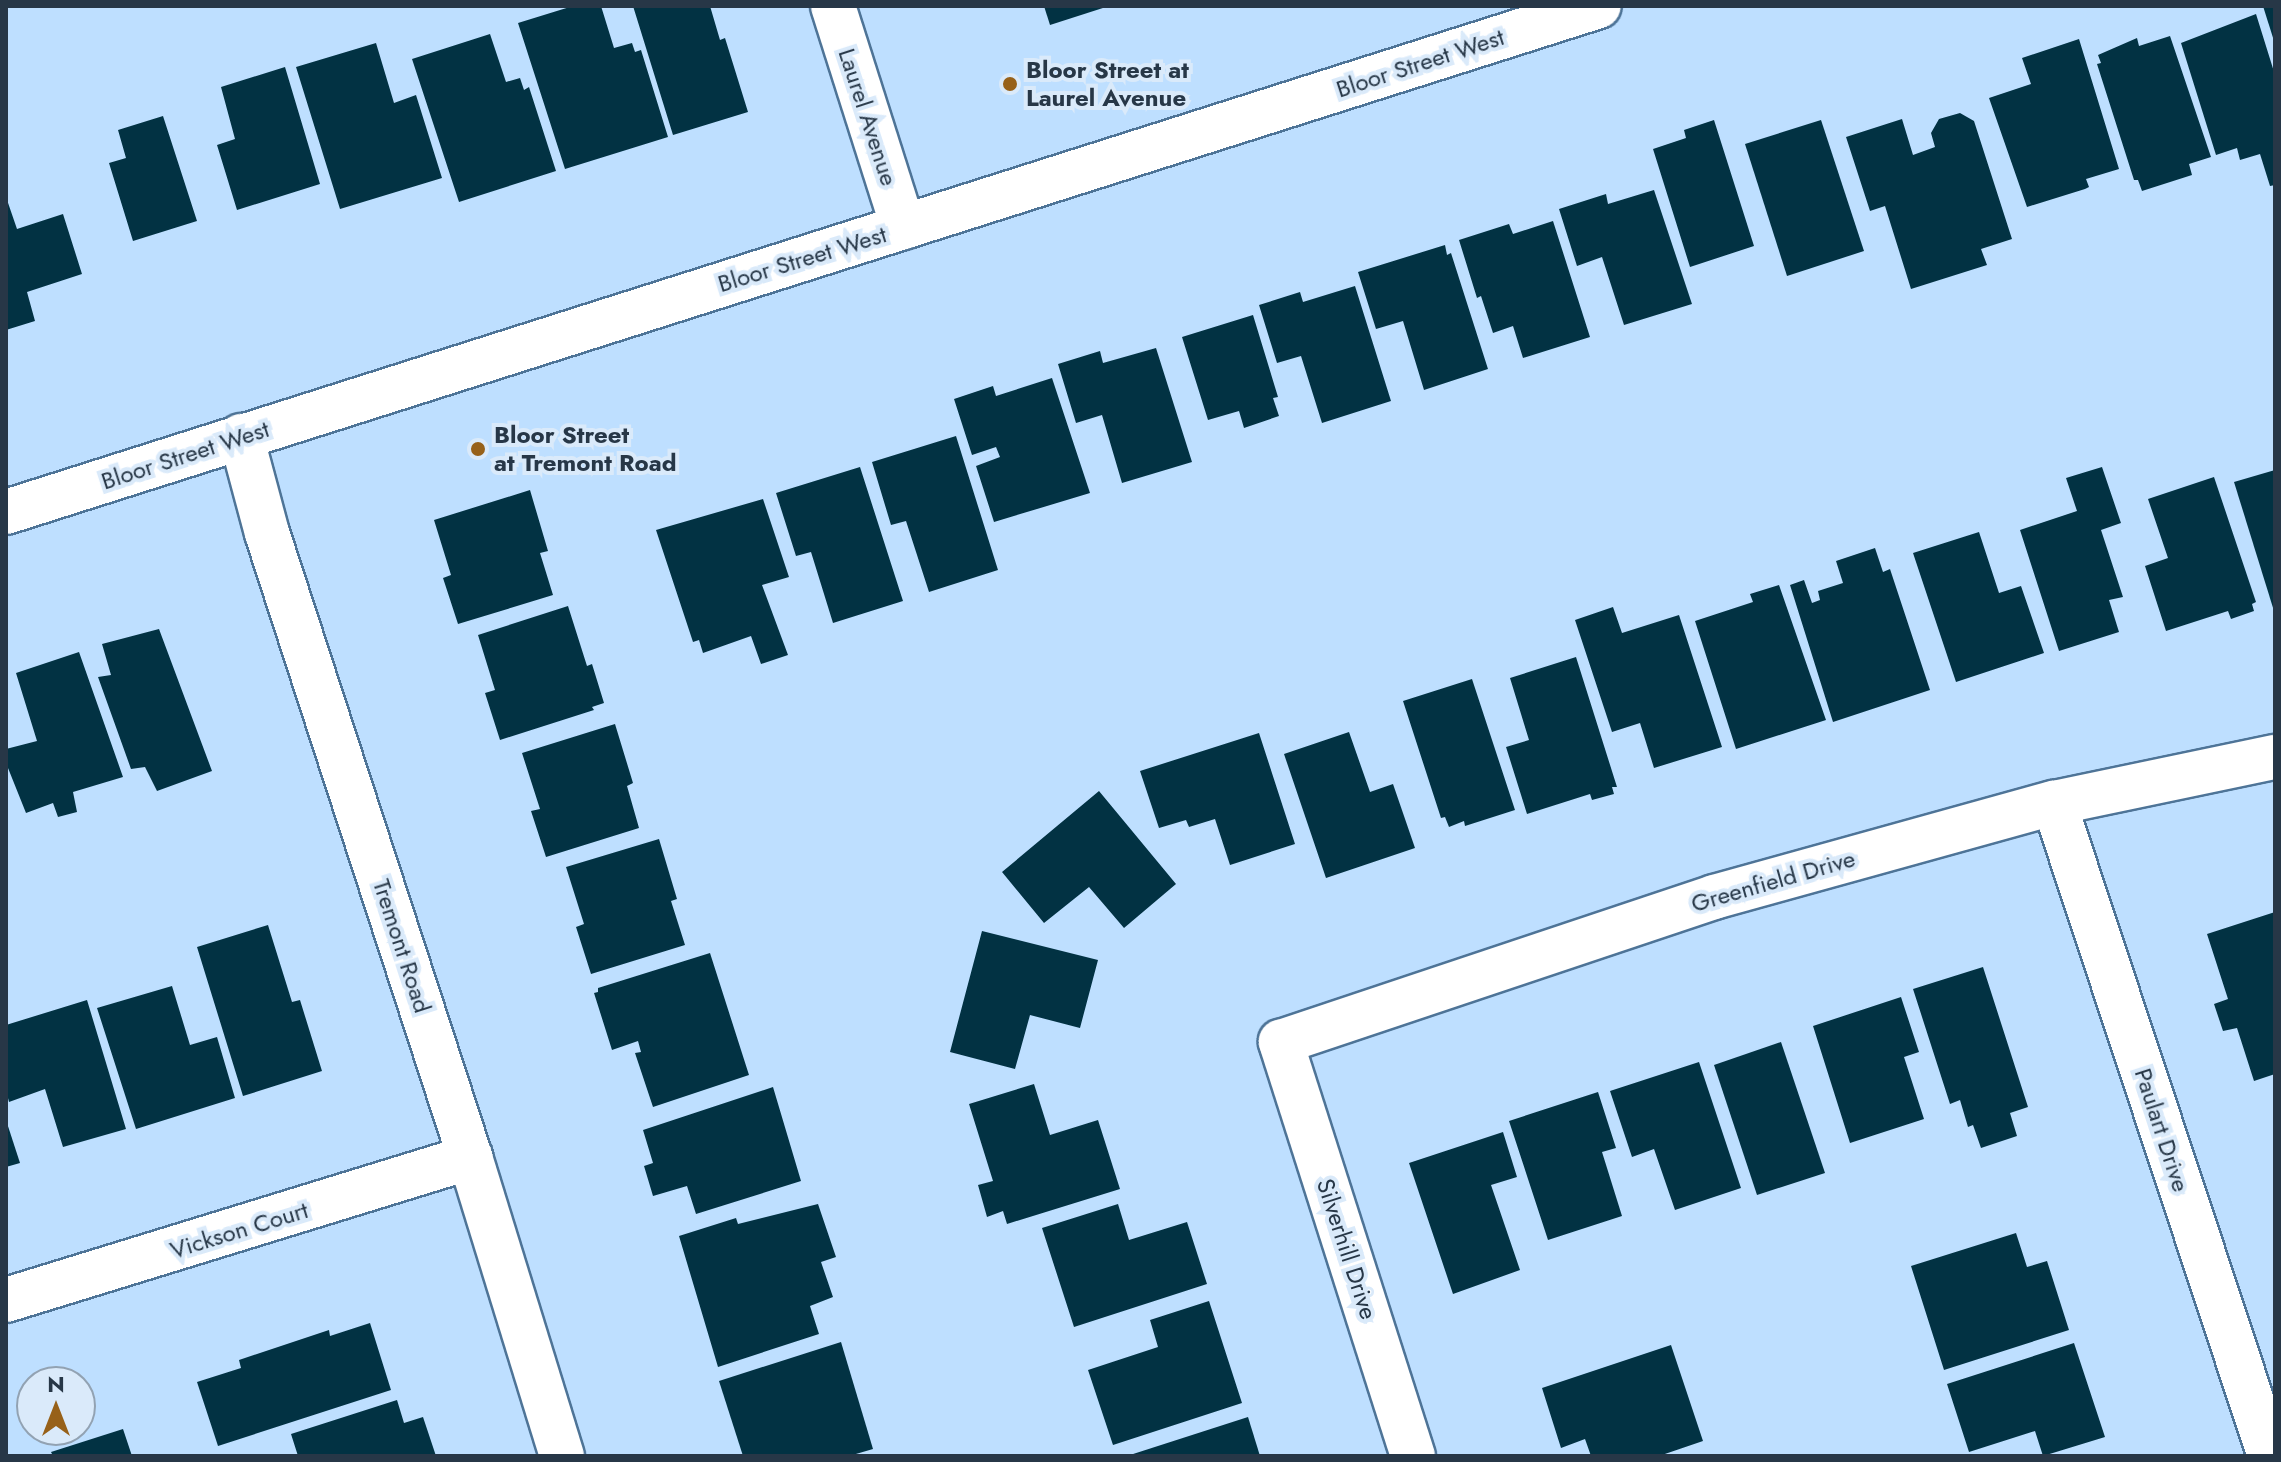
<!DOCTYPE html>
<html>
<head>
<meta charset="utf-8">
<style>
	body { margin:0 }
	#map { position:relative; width:2281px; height:1462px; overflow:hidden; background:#bedfff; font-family:Jost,sans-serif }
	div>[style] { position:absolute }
	.building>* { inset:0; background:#023243 }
	.roads { filter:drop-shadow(2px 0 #4e7497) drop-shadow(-2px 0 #4e7497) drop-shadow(0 2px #4e7497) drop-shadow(0 -2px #4e7497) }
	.minor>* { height:44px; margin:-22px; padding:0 22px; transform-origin:22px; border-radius:22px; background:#fff }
	.major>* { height:44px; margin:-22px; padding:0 22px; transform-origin:22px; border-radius:22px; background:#fff }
	.dots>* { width:22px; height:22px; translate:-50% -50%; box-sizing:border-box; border:4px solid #daeafa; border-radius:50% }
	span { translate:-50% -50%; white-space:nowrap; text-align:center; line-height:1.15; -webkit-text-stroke:8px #daeafa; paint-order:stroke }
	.street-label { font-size:24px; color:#273747 }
	.poi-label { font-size:24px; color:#273747; font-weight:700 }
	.left { translate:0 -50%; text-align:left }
	.frame { position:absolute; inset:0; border:8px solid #273747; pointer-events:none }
	.north { position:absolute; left:16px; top:1366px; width:80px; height:80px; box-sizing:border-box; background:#daeafa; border:2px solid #92a2b2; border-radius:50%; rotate:0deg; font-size:22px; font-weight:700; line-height:32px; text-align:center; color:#273747 }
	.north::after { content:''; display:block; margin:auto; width:28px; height:36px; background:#976119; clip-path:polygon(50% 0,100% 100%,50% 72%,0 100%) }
</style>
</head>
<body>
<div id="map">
	<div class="building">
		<i style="clip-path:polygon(573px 6px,601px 6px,614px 48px,632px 43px,635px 52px,641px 50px,668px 137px,565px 169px,518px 23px)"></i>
		<i style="clip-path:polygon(633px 6px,710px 6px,720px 40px,725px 38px,748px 112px,673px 135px)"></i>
		<i style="clip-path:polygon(1044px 6px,1105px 6px,1106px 7px,1050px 25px)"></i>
		<i style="clip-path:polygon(2263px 6px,2275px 6px,2275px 40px,2274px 41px)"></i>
		<i style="clip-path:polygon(2256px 14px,2275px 75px,2275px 185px,2270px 186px,2260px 154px,2240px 160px,2237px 148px,2216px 155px,2181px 43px)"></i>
		<i style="clip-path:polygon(490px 34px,506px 82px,520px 78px,524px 90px,529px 87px,556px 171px,459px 202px,412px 59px)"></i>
		<i style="clip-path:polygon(2170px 36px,2211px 157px,2189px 164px,2192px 175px,2142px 191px,2138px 180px,2134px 180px,2097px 64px,2101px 63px,2098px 55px,2137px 38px,2139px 46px)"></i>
		<i style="clip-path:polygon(2079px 39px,2119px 169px,2086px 179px,2089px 187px,2085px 189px,2027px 207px,1989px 98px,2031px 84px,2022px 58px)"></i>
		<i style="clip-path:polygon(376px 43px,394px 103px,416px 95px,442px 178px,340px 209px,296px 67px)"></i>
		<i style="clip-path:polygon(285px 67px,320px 184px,237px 210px,217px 145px,235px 139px,221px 87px)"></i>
		<i style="clip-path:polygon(1960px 113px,1974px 121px,2012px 239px,1981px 249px,1987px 265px,1911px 289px,1885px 206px,1870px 211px,1846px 137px,1902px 119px,1913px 155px,1935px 147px,1931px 133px,1939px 119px)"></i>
		<i style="clip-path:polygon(163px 116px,197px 221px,133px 241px,109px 163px,126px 158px,118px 130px)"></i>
		<i style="clip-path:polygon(1714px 120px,1754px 246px,1690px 267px,1653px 149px,1686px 138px,1684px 130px)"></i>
		<i style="clip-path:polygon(1821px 120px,1864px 251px,1787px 276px,1745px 144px)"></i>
		<i style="clip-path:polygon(1654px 190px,1692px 304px,1624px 325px,1602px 257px,1577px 266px,1559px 209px,1606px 194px,1608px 204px)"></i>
		<i style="clip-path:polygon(6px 197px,17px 229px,63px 214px,82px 274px,27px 292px,35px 321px,6px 330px)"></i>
		<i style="clip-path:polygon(1553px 221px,1590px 337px,1523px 358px,1513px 326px,1493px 333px,1481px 296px,1477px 298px,1459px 240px,1509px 224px,1513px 234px)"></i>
		<i style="clip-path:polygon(1445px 245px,1447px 255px,1451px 253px,1488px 369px,1424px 390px,1403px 321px,1376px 329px,1358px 272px)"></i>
		<i style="clip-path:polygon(1355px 286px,1391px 401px,1322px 423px,1301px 356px,1277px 363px,1259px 305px,1300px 292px,1303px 302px)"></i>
		<i style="clip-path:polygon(1253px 315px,1278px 397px,1273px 398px,1279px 416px,1244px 428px,1239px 411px,1208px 420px,1182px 337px)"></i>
		<i style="clip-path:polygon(1156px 348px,1192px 462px,1122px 483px,1102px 415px,1076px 423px,1058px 364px,1100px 351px,1103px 363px)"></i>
		<i style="clip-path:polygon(1052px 378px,1090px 493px,994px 522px,976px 466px,1000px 457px,996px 447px,972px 455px,954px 399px,993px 386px,996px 396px)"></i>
		<i style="clip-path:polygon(956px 436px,998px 570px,929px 592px,906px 521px,891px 525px,872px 462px)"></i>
		<i style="clip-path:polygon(860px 467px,903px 601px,833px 623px,811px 552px,796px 556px,776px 493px)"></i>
		<i style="clip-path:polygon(2102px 467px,2121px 523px,2101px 530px,2123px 597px,2109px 600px,2119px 632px,2059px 651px,2020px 530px,2077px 511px,2066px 478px)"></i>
		<i style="clip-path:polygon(2275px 470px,2275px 611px,2274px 611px,2234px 482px)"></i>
		<i style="clip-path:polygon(2214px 477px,2256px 602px,2252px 604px,2254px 611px,2231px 619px,2228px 611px,2166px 631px,2145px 566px,2168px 558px,2148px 499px)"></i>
		<i style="clip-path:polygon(530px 490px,548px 551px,540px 553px,553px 595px,458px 624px,443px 578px,451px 575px,434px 520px)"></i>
		<i style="clip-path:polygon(763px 499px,789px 577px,762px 585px,788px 655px,761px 664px,751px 636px,703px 653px,699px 640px,693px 642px,656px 530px)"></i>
		<i style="clip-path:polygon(1979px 532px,1999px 593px,2021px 586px,2044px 653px,1956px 682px,1913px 553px)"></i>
		<i style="clip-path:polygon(1875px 548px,1883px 572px,1890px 569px,1930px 690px,1833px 722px,1790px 585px,1804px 580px,1812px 603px,1820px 600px,1818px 591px,1843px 583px,1836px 561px)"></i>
		<i style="clip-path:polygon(1779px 585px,1826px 720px,1736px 749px,1695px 621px,1753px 602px,1750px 594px)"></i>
		<i style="clip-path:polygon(568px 606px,587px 666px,592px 664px,604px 703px,592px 707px,594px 710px,500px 740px,485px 693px,495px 690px,478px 635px)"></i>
		<i style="clip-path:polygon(1613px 607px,1622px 633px,1679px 615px,1722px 747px,1654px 768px,1640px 723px,1612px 732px,1575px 620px)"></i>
		<i style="clip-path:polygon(159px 629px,212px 771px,157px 791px,145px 767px,131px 769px,98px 677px,111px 675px,102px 644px)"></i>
		<i style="clip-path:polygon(79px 652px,123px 777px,73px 792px,77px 812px,58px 817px,53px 803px,26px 813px,6px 763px,6px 749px,37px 741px,16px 673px)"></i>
		<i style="clip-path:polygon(1576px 657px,1617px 787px,1612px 787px,1614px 794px,1592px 800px,1590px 794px,1527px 814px,1506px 747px,1529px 740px,1510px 678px)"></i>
		<i style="clip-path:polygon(1472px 679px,1515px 810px,1465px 826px,1464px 821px,1449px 827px,1445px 817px,1441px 818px,1403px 701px)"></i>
		<i style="clip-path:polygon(615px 724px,633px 783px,627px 786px,639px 828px,546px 857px,531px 811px,540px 809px,522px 753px)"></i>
		<i style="clip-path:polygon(1349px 732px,1370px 792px,1393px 784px,1415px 848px,1326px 878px,1284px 754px)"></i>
		<i style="clip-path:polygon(1259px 733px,1295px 844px,1230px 865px,1215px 819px,1189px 827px,1186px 820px,1159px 828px,1140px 771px)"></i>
		<i style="clip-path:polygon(1099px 791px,1176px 884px,1124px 928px,1089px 887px,1044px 923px,1002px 872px)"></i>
		<i style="clip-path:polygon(659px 839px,677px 899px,671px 901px,685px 945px,591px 974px,576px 927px,584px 924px,566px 867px)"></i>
		<i style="clip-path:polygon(2275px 912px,2275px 1074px,2254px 1081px,2237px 1028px,2223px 1031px,2214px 1004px,2228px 999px,2207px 934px)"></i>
		<i style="clip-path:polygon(268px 925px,292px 1002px,300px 1000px,322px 1071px,243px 1096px,197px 947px)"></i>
		<i style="clip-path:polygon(982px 931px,1098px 960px,1080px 1028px,1030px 1015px,1015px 1069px,950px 1052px)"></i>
		<i style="clip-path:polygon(710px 953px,749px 1075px,653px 1107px,635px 1053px,641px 1052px,638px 1041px,612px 1050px,594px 993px,598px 992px,598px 988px)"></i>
		<i style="clip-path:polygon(1983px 967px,2028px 1107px,2010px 1113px,2017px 1136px,1981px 1148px,1973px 1125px,1968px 1127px,1960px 1100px,1950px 1104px,1913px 989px)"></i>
		<i style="clip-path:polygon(172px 986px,190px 1045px,217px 1037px,235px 1098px,136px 1129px,97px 1008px)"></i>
		<i style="clip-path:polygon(1901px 997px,1919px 1052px,1904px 1057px,1924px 1119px,1850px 1143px,1813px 1026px)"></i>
		<i style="clip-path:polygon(87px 1000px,126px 1129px,63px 1147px,45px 1089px,9px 1102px,6px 1090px,6px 1025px)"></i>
		<i style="clip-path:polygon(1781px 1042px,1825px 1173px,1757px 1195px,1714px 1065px)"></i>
		<i style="clip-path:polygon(1699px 1062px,1741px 1188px,1675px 1210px,1654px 1149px,1632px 1157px,1610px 1091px)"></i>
		<i style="clip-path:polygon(1034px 1084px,1050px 1135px,1098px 1120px,1120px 1189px,1007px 1224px,1003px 1211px,987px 1217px,978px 1185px,993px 1181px,969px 1104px)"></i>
		<i style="clip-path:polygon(773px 1087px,801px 1181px,696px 1214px,687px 1186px,653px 1196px,644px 1166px,653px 1163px,643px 1130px)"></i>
		<i style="clip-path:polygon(1598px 1092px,1616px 1148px,1602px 1152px,1622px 1216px,1548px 1240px,1509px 1121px)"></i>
		<i style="clip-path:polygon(6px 1120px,20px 1163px,6px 1167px)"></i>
		<i style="clip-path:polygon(1503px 1132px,1517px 1177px,1491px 1185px,1520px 1270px,1453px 1294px,1409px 1163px)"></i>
		<i style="clip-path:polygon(818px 1204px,836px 1257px,821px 1262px,833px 1297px,810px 1306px,819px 1334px,718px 1367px,679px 1236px,736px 1218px,738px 1224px)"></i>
		<i style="clip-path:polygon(1118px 1204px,1129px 1240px,1187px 1222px,1207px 1284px,1074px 1327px,1042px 1228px)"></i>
		<i style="clip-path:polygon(2016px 1233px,2027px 1267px,2047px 1261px,2069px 1330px,1944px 1370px,1911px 1266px)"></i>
		<i style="clip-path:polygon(1209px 1301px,1242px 1403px,1113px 1445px,1088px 1370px,1158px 1347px,1150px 1320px)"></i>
		<i style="clip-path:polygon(370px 1323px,391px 1390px,218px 1446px,197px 1382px,241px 1368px,239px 1360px,329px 1330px,330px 1336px)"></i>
		<i style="clip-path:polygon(841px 1342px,873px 1449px,849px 1456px,743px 1456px,719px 1381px)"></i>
		<i style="clip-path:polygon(2074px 1343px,2105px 1437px,2043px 1456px,2035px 1431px,1969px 1452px,1947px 1384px)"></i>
		<i style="clip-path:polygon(1671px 1345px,1703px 1441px,1659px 1456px,1591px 1456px,1585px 1439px,1561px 1448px,1542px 1388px)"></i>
		<i style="clip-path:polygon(397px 1400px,404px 1423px,423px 1417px,436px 1456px,298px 1456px,291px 1434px)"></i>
		<i style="clip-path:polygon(1248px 1417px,1260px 1456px,1130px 1456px,1130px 1455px)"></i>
		<i style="clip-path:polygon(123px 1429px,132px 1456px,53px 1456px,51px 1452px)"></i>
	</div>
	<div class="roads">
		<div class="minor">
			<i style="left:833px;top:6px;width:232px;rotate:72.4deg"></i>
			<i style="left:241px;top:436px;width:100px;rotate:75deg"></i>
			<i style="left:267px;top:533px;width:656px;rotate:71.98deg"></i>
			<i style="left:470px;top:1157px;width:313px;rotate:72.9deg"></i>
			<i style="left:2054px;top:803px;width:688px;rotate:71.7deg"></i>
			<i style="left:6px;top:1300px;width:486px;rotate:-17.1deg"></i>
			<i style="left:1413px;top:1456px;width:435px;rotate:-107.7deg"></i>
			<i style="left:1281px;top:1042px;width:457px;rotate:-18.5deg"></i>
			<i style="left:1714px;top:897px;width:353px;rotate:-15.5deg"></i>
			<i style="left:2054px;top:803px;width:226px;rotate:-11.8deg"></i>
		</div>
		<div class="major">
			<i style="left:6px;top:512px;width:1671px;rotate:-17.62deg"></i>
		</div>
	</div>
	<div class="dots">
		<i style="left:1010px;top:84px;background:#976119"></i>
		<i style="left:478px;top:449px;background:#976119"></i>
	</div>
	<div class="street-label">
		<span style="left:1420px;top:63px;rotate:-18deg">Bloor Street West</span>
		<span style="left:868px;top:117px;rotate:72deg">Laurel Avenue</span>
		<span style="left:802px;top:259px;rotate:-17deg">Bloor Street West</span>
		<span style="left:185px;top:455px;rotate:-18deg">Bloor Street West</span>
		<span style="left:1773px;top:881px;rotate:-16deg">Greenfield Drive</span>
		<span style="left:402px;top:946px;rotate:72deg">Tremont Road</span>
		<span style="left:2162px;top:1130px;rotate:72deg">Paulart Drive</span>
		<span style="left:239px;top:1230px;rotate:-17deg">Vickson Court</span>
		<span style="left:1347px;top:1249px;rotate:72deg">Silverhill Drive</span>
	</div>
	<div class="poi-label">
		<span class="left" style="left:1026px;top:84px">Bloor Street at<br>Laurel Avenue</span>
		<span class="left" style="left:494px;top:449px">Bloor Street<br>at Tremont Road</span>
	</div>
	<div class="frame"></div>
	<div class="north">N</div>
</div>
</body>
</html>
